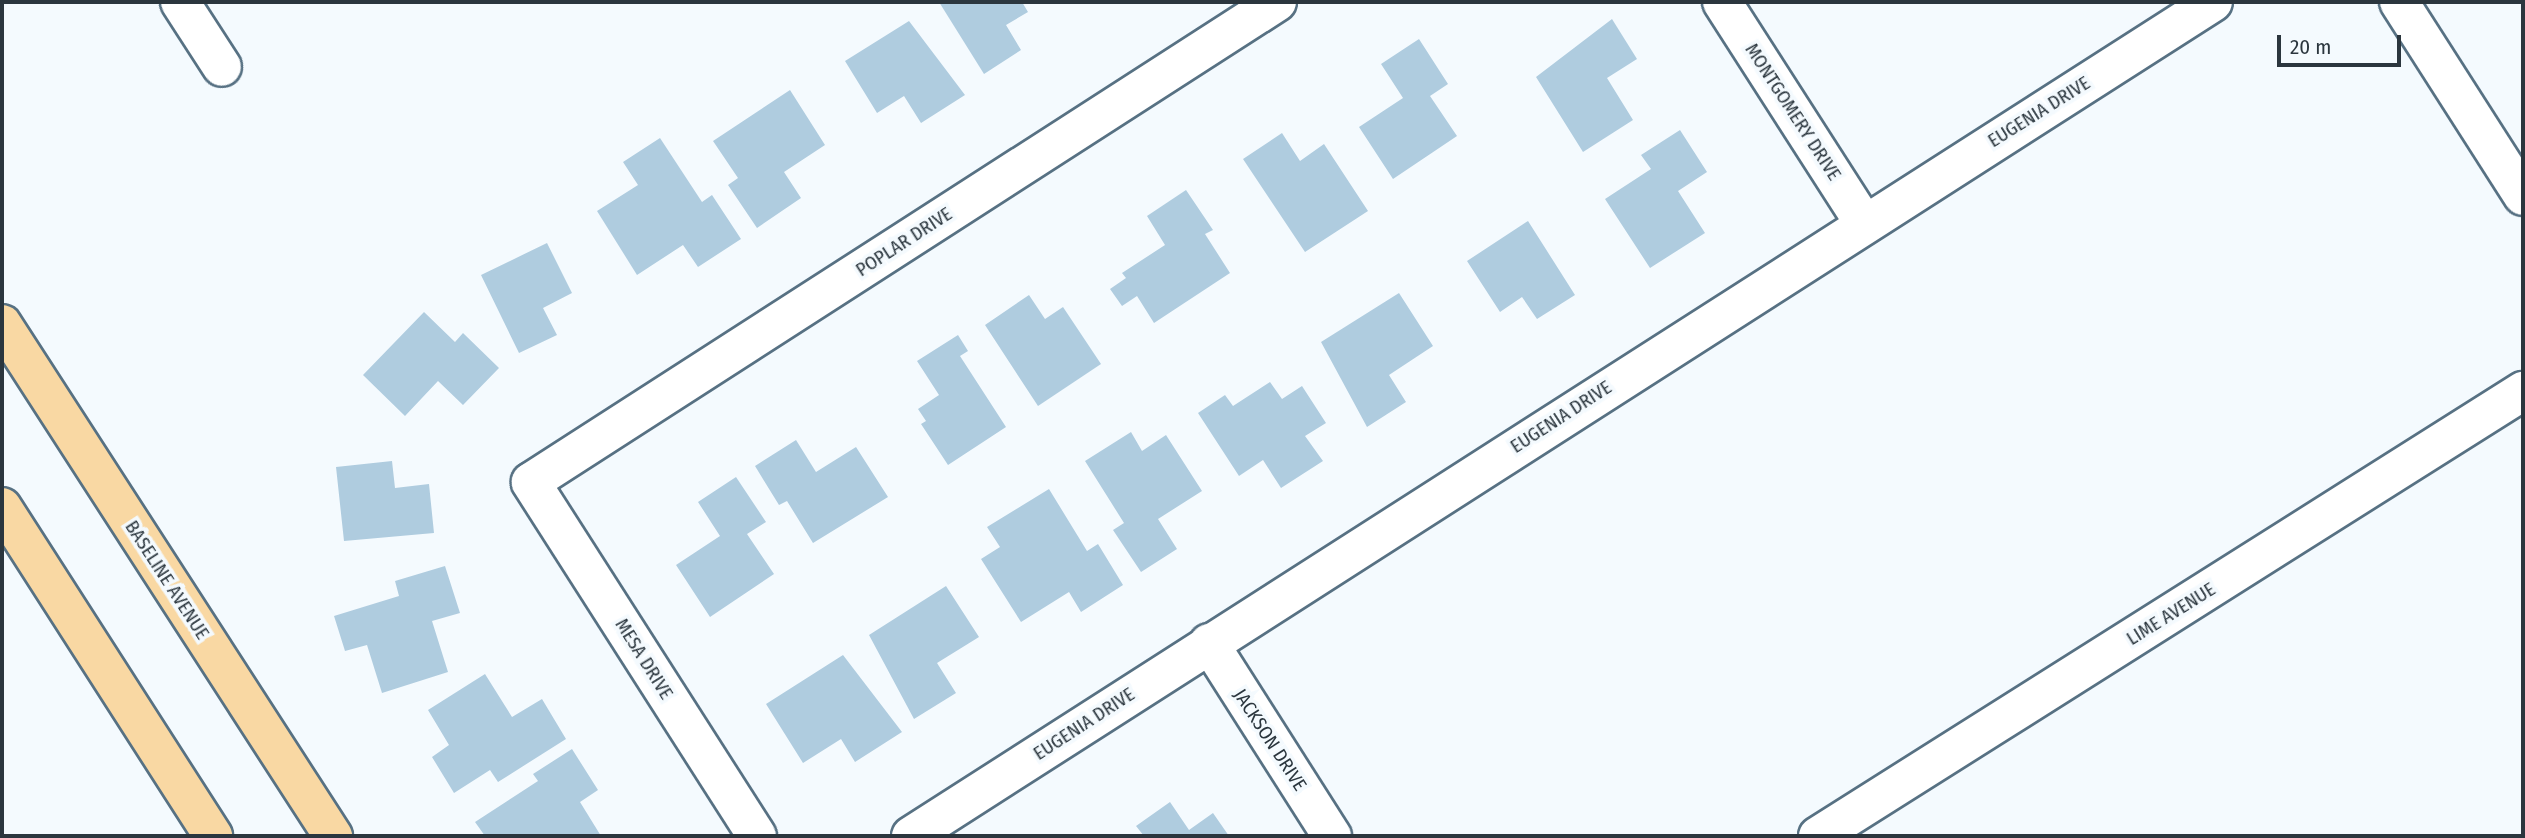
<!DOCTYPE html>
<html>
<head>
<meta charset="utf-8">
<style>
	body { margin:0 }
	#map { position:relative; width:2525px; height:838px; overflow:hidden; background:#f4fafe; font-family:"Fira Sans Condensed",sans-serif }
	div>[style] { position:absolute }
	.building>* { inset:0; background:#afccdf }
	.roads { filter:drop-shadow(2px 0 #577183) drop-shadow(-2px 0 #577183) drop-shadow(0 2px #577183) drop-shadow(0 -2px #577183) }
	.minor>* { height:38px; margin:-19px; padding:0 19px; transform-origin:19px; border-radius:19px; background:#fff }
	.primary>* { height:38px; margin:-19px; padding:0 19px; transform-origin:19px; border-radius:19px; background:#f9d8a3 }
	span { translate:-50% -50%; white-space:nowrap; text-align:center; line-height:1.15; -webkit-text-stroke:7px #f4fafe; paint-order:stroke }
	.street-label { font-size:19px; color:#2b363e }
	.frame { position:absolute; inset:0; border:4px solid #2b363e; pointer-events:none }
	.scale { position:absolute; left:2277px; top:35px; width:124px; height:32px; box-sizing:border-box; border:4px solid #2b363e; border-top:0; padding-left:9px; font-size:21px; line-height:24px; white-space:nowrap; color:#2b363e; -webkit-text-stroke:5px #f4fafe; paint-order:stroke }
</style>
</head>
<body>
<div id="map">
	<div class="building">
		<i style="clip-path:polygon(939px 2px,1022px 2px,1028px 12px,1006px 25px,1021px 50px,984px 74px)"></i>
		<i style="clip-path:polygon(1612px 19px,1637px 59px,1607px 78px,1633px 120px,1583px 152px,1536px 77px)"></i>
		<i style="clip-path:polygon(909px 21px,965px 95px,921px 123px,904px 96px,877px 113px,845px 61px)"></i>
		<i style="clip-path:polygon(1419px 39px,1448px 84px,1430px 96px,1457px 136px,1393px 179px,1359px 127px,1403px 98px,1381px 64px)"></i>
		<i style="clip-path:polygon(790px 90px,825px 145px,784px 172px,801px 198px,757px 228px,728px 185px,738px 178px,713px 141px)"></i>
		<i style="clip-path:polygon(1680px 130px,1707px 172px,1678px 191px,1705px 233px,1650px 268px,1605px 199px,1651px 169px,1641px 155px)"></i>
		<i style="clip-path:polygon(1282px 133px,1300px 161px,1324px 144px,1368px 211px,1305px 252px,1243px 159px)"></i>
		<i style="clip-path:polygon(660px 138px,702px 202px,712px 195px,741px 239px,698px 267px,683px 245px,637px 275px,597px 211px,638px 185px,623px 162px)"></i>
		<i style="clip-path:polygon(1186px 190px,1213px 230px,1205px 234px,1230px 273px,1154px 323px,1137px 296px,1122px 306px,1110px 289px,1126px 278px,1122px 273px,1165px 245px,1147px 216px)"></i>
		<i style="clip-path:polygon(1528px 221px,1575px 295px,1537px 319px,1522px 297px,1500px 312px,1467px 261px)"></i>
		<i style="clip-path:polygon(547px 243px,572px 293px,543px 308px,557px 335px,519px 353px,481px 275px)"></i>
		<i style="clip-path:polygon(1399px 293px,1433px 346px,1389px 375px,1406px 402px,1367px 427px,1321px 342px)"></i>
		<i style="clip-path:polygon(1029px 295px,1045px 319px,1063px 307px,1101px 364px,1038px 406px,985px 325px)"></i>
		<i style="clip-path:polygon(424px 312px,455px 342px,463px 333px,499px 368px,463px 405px,438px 381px,405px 416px,363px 375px)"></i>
		<i style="clip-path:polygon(958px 335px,968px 351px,960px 356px,1006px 427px,948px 465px,921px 424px,926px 421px,918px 409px,939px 395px,917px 361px)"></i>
		<i style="clip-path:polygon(1270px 382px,1282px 399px,1302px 386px,1326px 423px,1305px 436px,1323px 461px,1281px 488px,1263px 460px,1239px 476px,1198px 413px,1225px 395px,1233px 406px)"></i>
		<i style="clip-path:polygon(1131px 432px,1142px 451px,1166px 435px,1202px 491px,1158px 519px,1177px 549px,1141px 572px,1113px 530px,1124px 523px,1085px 461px)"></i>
		<i style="clip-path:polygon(796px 440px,816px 472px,856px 447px,888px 497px,813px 543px,787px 501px,779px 505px,755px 466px)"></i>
		<i style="clip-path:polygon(392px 461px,395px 488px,429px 484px,434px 533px,344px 541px,336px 467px)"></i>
		<i style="clip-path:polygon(736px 477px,766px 522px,747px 534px,774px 574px,710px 617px,676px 565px,720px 536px,698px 502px)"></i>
		<i style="clip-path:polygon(1049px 489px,1087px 551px,1098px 544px,1123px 585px,1081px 612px,1069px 592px,1021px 622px,981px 559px,1000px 547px,987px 527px)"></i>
		<i style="clip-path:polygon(445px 566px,460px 613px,432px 621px,448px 672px,382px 693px,367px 645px,345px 651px,334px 616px,399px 596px,395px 581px)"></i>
		<i style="clip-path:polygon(946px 586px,979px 637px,937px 663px,956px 693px,914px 719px,869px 635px)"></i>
		<i style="clip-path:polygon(843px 655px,902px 732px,855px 762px,841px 739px,803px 763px,766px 704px)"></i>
		<i style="clip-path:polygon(485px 674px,512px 717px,542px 699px,566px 739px,498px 782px,490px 770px,454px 793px,432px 757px,449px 745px,428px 710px)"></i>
		<i style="clip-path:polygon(572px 749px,598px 790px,580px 802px,601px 836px,485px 836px,475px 822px,538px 781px,533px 774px)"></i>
		<i style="clip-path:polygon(1170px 802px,1189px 830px,1213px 813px,1229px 836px,1144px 836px,1136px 826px)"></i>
	</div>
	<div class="roads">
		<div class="minor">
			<i style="left:180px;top:2px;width:77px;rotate:57.1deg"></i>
			<i style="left:1722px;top:2px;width:263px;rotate:57.3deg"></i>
			<i style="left:2399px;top:2px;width:230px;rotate:57.4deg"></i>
			<i style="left:1209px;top:643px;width:229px;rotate:57.5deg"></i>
			<i style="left:757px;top:836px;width:420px;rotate:-122.6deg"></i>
			<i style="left:531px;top:482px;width:887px;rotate:-32.76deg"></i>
			<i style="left:911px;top:836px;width:1546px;rotate:-32.64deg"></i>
			<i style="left:1818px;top:836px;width:834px;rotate:-32.26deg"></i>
		</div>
		<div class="primary">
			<i style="left:2px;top:324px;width:610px;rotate:57.12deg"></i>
			<i style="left:2px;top:507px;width:391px;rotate:57.3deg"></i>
		</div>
	</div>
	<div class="street-label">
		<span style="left:1793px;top:112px;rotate:57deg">MONTGOMERY DRIVE</span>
		<span style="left:2039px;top:112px;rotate:-32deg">EUGENIA DRIVE</span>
		<span style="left:904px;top:242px;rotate:-33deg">POPLAR DRIVE</span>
		<span style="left:1561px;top:417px;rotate:-33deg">EUGENIA DRIVE</span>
		<span style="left:167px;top:580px;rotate:57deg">BASELINE AVENUE</span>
		<span style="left:2171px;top:614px;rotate:-32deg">LIME AVENUE</span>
		<span style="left:644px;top:659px;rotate:58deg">MESA DRIVE</span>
		<span style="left:1084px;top:724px;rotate:-33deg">EUGENIA DRIVE</span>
		<span style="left:1270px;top:740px;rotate:57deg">JACKSON DRIVE</span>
	</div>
	<div class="frame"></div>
	<div class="scale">20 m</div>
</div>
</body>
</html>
